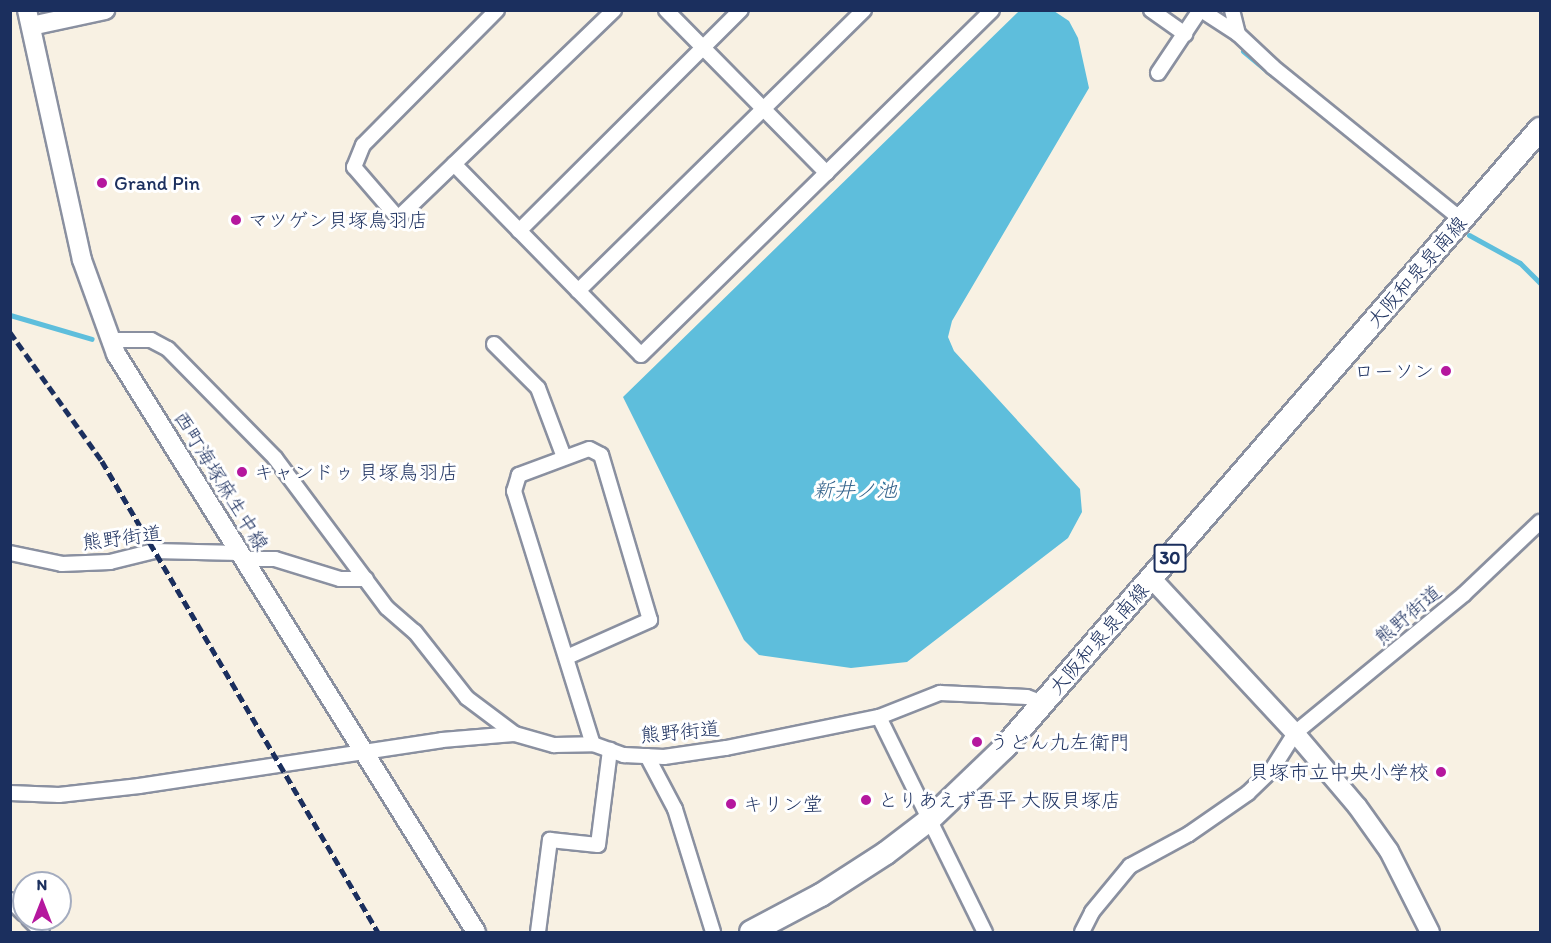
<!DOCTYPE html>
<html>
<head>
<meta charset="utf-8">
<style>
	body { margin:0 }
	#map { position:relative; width:1551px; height:943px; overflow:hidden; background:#f8f1e3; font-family:Itim,"Klee One",sans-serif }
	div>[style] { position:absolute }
	.water>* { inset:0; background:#5ebedc }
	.stream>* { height:5px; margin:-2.5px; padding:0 2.5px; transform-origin:2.5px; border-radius:2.5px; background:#5ebedc }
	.roads { filter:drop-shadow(2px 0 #8a90a0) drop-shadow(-2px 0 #8a90a0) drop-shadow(0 2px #8a90a0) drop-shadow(0 -2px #8a90a0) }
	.minor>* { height:14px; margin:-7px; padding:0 7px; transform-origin:7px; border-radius:7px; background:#fff }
	.tertiary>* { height:18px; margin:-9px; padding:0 9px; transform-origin:9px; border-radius:9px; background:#fff }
	.primary>* { height:22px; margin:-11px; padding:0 11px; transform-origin:11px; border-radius:11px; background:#fff }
	.rail>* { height:4.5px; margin-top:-2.25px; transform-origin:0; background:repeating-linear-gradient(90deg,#1b2f5e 0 9px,transparent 0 13.5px) }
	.dots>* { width:16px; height:16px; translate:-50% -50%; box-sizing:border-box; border:3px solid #fff; border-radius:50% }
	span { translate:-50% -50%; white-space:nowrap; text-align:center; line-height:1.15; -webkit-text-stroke:6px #fff; paint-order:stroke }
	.shield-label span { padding:2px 4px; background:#fff; border:2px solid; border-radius:4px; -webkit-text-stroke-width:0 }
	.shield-label { font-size:18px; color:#1b2f5e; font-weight:700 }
	.poi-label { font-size:20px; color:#1b2f5e }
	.left { translate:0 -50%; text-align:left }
	.right { translate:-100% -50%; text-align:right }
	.street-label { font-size:20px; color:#1b2f5e }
	.water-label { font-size:21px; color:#32618a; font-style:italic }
	.frame { position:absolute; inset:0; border:12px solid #1b2f5e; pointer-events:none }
	.north { position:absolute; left:12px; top:871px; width:60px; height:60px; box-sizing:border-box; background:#fff; border:2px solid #a4acbf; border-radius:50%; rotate:0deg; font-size:16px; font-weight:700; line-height:24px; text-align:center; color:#1b2f5e }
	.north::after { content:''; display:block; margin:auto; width:21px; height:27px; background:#b5179e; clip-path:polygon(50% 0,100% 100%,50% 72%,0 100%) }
</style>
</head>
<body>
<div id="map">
	<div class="water">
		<i style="clip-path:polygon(1019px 11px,1054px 11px,1069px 21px,1078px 38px,1089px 88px,952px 321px,948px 337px,954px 351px,1080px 489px,1082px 512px,1068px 538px,907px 662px,851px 668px,759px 655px,744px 640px,623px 397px)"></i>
	</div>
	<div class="stream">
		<i style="left:1225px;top:10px;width:4px;rotate:76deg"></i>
		<i style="left:1243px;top:51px;width:38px;rotate:40deg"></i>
		<i style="left:1469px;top:235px;width:58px;rotate:28.8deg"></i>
		<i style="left:1520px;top:263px;width:28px;rotate:45deg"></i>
		<i style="left:10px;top:315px;width:85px;rotate:16.3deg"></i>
	</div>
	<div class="roads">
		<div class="minor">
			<i style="left:497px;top:10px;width:190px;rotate:134.8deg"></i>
			<i style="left:363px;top:145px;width:24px;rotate:112deg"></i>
			<i style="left:354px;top:167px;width:67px;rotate:49.2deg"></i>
			<i style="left:398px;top:218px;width:300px;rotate:-43.9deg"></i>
			<i style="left:666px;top:10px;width:229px;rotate:45.4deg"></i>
			<i style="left:1151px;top:10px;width:42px;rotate:35.2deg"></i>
			<i style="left:1201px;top:10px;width:44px;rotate:33deg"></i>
			<i style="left:1232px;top:10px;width:25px;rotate:76deg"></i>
			<i style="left:1238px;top:34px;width:48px;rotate:43.3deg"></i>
			<i style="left:1273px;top:67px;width:243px;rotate:39deg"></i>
			<i style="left:1158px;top:73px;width:76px;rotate:-56.3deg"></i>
			<i style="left:454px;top:164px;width:267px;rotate:45.6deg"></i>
			<i style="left:641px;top:355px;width:492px;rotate:-44.5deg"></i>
			<i style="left:519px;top:231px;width:313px;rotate:-44.9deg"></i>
			<i style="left:578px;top:291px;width:401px;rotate:-44.5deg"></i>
			<i style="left:110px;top:340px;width:41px"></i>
			<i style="left:151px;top:340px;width:19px;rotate:28deg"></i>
			<i style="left:168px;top:349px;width:153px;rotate:45.5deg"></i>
			<i style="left:275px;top:458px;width:187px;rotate:53.3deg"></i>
			<i style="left:387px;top:608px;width:37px;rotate:41deg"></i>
			<i style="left:415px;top:632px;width:84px;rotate:51.8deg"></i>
			<i style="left:467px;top:698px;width:60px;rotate:36.9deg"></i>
			<i style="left:515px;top:734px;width:41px;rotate:15.8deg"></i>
			<i style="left:554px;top:745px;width:39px;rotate:-1deg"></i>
			<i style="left:593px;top:744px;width:33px;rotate:20deg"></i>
			<i style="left:624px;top:755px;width:40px;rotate:2.9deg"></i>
			<i style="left:664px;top:757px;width:63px;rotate:-8.3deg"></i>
			<i style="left:726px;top:748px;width:156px;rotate:-11.5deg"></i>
			<i style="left:879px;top:717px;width:66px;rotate:-21.5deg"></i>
			<i style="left:940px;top:693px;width:87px;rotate:2.6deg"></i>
			<i style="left:1027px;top:697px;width:17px;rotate:21deg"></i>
			<i style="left:494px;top:344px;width:62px;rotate:45deg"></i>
			<i style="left:538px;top:388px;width:74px;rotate:69.4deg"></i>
			<i style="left:10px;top:553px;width:53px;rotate:11.9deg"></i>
			<i style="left:62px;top:564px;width:48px;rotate:-2.4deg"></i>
			<i style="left:110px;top:562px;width:45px;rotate:-14deg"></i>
			<i style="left:154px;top:551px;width:85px;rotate:1.3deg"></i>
			<i style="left:243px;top:559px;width:32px"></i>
			<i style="left:275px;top:559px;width:68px;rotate:17.1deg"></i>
			<i style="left:340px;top:579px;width:26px"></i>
			<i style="left:567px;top:657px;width:91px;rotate:-24deg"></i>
			<i style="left:650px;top:620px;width:172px;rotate:-106.5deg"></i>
			<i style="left:601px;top:455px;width:13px;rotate:-153deg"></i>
			<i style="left:589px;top:449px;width:75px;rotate:159.6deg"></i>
			<i style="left:519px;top:475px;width:17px;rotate:107deg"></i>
			<i style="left:514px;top:491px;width:265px;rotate:72.7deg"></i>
			<i style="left:879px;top:717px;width:240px;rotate:63.8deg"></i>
			<i style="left:647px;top:756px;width:60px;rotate:62.2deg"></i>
			<i style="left:675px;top:809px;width:129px;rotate:72.8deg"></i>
			<i style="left:10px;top:793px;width:49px;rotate:2.3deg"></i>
			<i style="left:59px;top:795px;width:81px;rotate:-6.4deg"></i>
			<i style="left:139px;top:786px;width:306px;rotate:-8.6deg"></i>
			<i style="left:442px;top:740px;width:73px;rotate:-4.7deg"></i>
			<i style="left:10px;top:900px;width:20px;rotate:45deg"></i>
			<i style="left:29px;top:919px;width:18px;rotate:45deg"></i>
			<i style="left:538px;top:932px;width:93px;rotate:-82.6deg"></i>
			<i style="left:550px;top:840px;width:48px;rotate:5.9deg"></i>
			<i style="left:598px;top:845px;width:96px;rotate:-82.8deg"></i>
			<i style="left:1082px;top:932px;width:22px;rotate:-63deg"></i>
			<i style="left:1092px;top:912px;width:60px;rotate:-50.4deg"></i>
			<i style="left:1130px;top:866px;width:67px;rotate:-28.5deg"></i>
			<i style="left:1189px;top:834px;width:72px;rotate:-34.8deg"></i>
			<i style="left:1248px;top:793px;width:32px;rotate:-44deg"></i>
			<i style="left:1271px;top:771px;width:45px;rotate:-57.7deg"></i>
			<i style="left:1295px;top:733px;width:219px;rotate:-39.4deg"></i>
			<i style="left:1464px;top:594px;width:105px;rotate:-43.5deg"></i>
		</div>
		<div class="tertiary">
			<i style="left:27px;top:10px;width:256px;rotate:77.6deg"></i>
			<i style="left:82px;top:260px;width:100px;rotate:70.1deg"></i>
			<i style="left:116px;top:354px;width:681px;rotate:58.08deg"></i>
			<i style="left:31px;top:26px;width:76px;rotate:-12.2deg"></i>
			<i style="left:1152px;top:579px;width:210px;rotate:47.1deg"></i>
			<i style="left:1295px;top:733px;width:96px;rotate:49.7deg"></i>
			<i style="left:1357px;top:806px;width:55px;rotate:54.6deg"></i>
			<i style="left:1389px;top:851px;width:91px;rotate:63.2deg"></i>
		</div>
		<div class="primary">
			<i style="left:751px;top:932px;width:79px;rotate:-27.9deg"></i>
			<i style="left:821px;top:895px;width:77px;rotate:-32.9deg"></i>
			<i style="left:886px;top:853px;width:54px;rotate:-37.5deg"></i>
			<i style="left:929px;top:820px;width:104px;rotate:-43.8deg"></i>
			<i style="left:1004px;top:748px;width:819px;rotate:-49.11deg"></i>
		</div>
	</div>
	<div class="rail">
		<i style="left:10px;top:332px;width:158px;rotate:54.5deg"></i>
		<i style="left:102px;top:461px;width:546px;rotate:59.63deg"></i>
	</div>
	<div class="dots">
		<i style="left:102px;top:183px;background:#b5179e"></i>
		<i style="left:236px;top:220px;background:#b5179e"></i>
		<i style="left:1446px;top:371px;background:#b5179e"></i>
		<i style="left:242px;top:472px;background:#b5179e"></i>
		<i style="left:977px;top:742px;background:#b5179e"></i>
		<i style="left:1441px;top:772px;background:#b5179e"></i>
		<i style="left:866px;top:800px;background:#b5179e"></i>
		<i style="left:731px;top:804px;background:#b5179e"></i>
	</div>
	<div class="shield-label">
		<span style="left:1170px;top:558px">30</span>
	</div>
	<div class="poi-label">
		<span class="left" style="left:114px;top:183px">Grand Pin</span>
		<span class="left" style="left:248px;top:220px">マツゲン貝塚鳥羽店</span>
		<span class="right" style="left:1434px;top:371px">ローソン</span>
		<span class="left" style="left:254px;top:472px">キャンドゥ 貝塚鳥羽店</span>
		<span class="left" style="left:989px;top:742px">うどん九左衛門</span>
		<span class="right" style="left:1429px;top:772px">貝塚市立中央小学校</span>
		<span class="left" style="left:878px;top:800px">とりあえず吾平 大阪貝塚店</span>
		<span class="left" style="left:743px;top:804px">キリン堂</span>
	</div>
	<div class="street-label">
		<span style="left:1417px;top:272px;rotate:-49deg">大阪和泉泉南線</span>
		<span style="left:221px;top:481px;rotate:58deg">西町海塚麻生中線</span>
		<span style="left:122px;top:538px;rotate:-7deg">熊野街道</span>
		<span style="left:1408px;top:615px;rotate:-40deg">熊野街道</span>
		<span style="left:1099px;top:639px;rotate:-49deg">大阪和泉泉南線</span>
		<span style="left:680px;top:732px;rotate:-5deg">熊野街道</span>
	</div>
	<div class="water-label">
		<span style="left:855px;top:490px">新井ノ池</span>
	</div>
	<div class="frame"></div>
	<div class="north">N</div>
</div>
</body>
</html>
